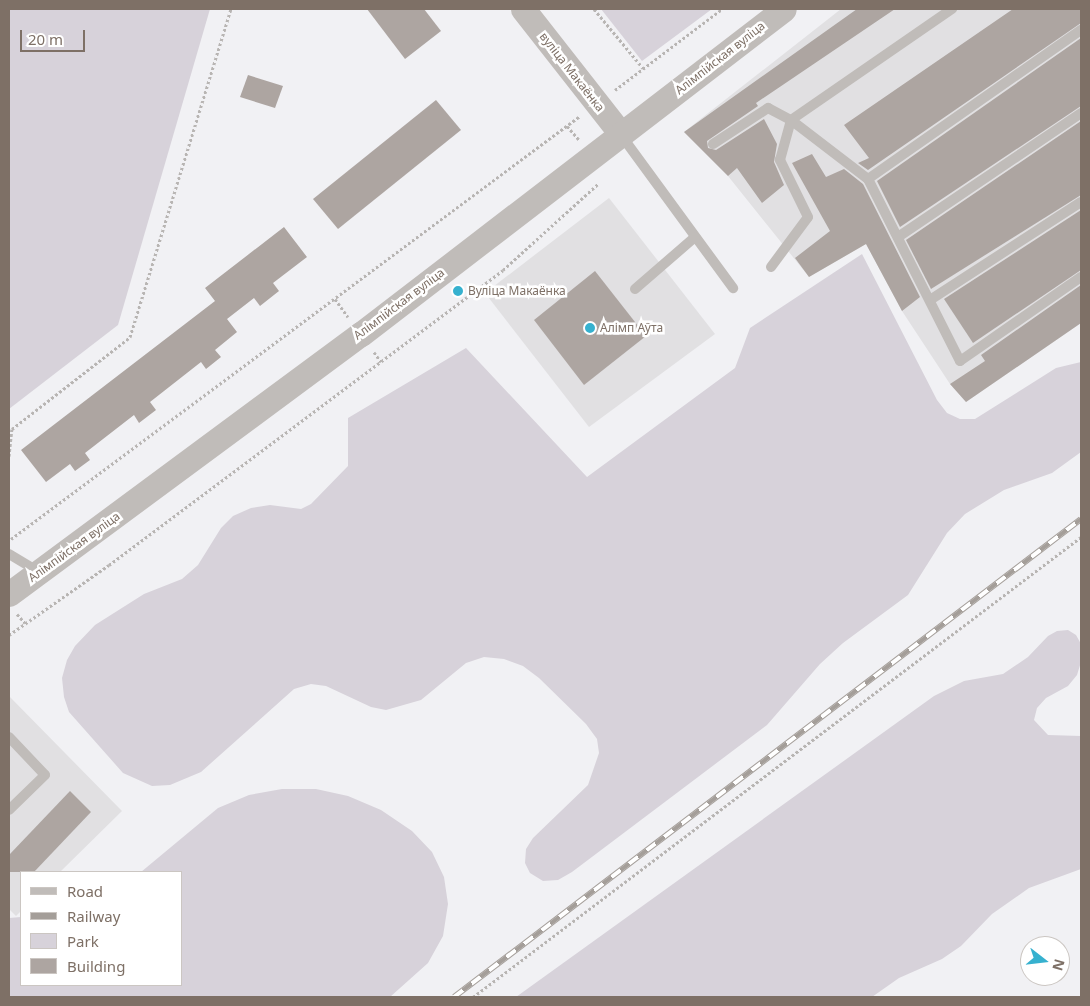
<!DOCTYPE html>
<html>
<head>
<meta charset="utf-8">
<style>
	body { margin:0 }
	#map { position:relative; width:1090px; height:1006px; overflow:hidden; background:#f1f1f4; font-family:"Noto Sans",sans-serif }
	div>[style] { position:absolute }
	.built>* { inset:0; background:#e1e0e2 }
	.green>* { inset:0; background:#d7d2da }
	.building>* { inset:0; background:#ada5a1 }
	.path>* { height:3px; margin-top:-1.5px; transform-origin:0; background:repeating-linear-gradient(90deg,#b8b5b3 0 2.5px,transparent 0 5px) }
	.service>* { height:10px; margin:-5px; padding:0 5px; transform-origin:5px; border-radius:5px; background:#c0bcb9 }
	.tertiary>* { height:25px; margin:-12.5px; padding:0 12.5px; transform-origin:12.5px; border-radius:12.5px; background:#c0bcb9 }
	.rail>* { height:5.5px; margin-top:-2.75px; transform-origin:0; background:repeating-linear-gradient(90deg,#fff 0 11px,#a49e99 0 22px); box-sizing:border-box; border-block:1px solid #a49e99 }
	.dots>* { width:14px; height:14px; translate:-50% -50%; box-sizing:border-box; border:2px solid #fff; border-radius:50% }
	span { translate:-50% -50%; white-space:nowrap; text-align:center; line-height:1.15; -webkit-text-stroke:5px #fff; paint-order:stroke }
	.street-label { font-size:12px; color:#7e7066 }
	.poi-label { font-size:12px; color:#7e7066 }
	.left { translate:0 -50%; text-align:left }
	.frame { position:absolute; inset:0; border:10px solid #7e7066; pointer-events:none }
	.legend { position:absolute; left:20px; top:871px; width:162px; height:115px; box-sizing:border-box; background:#fff; border:1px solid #cbc6c2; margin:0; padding:6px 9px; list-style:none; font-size:15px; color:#7e7066 }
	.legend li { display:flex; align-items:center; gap:10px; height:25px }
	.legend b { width:25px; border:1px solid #cbc6c2 }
	.north { position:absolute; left:1020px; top:936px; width:50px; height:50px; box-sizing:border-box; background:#fff; border:1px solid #cbc6c2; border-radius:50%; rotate:106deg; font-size:14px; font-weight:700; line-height:20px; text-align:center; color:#7e7066 }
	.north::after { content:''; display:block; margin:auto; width:18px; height:22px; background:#36b1cf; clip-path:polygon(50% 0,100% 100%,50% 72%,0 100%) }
	.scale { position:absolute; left:20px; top:30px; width:65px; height:22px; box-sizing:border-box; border:2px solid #7e7066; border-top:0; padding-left:6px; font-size:15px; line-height:18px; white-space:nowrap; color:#7e7066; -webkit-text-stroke:4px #fff; paint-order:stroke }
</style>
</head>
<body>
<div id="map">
	<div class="built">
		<i style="clip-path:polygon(841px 9px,1081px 9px,1081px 323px,966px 402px,950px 384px,902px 311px,866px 244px,809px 277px,728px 176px,684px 132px)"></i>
		<i style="clip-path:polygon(609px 198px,715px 334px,589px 427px,485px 293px)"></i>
		<i style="clip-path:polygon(9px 696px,122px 811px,60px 872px,21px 872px,21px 911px,16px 916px,9px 909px)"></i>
	</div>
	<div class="green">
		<i style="clip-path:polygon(9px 9px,210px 9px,118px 325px,9px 409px)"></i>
		<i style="clip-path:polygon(601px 9px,712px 9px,642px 61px)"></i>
		<i style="clip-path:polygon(862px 254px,937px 400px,947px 413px,960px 419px,975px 419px,1056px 368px,1081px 362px,1081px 452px,1052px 473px,1004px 490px,965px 514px,947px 533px,908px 595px,843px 643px,820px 664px,767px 725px,572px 872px,558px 880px,543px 881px,530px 873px,525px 863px,526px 849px,533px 838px,588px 785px,599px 753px,597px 739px,586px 724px,539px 678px,523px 666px,504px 659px,484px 657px,466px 663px,421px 700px,386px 710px,371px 707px,326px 686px,311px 684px,294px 689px,201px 772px,170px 785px,152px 786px,123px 773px,69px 712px,64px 697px,62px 678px,67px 660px,75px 646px,95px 625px,144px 594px,182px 579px,198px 565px,221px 528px,233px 516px,251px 508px,270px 505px,301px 509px,311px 504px,348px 466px,348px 418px,466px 348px,587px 477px,735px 368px,750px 328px)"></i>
		<i style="clip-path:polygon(1068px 630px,1076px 635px,1081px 644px,1081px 662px,1077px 675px,1068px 686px,1046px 698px,1037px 708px,1034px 720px,1048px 735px,1081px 736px,1081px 869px,1029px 888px,992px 914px,961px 946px,942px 959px,899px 978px,872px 997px,516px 997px,934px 696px,964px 681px,1003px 674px,1028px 657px,1048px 636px,1057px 631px)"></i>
		<i style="clip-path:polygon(282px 789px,316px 789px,348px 796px,381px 810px,412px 831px,432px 852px,444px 877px,448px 904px,443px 936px,428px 963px,390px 997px,9px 997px,9px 918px,21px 917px,21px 985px,181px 985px,181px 872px,141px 872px,218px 808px,249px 795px)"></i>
	</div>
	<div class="building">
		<i style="clip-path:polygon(367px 9px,424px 9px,441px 31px,405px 59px)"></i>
		<i style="clip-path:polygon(857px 9px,895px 9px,756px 103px,758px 106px,707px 141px,708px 148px,716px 150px,764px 119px,777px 144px,774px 162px,784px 185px,762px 203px,737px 168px,728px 176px,684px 132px)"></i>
		<i style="clip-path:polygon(1013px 9px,1081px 9px,1081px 23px,868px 170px,858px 163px,869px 158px,844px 125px)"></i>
		<i style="clip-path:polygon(1081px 38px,1081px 106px,900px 227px,877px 181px)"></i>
		<i style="clip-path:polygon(248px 75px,283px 86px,275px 108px,240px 97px)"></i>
		<i style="clip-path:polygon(436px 100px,461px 130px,338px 229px,313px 199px)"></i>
		<i style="clip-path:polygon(1081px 121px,1081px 195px,931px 289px,906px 240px)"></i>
		<i style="clip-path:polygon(812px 154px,826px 177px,844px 169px,863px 184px,920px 297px,902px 311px,866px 244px,809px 277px,795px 258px,830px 231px,792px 163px)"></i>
		<i style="clip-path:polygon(1081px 210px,1081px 270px,973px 343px,944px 299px)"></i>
		<i style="clip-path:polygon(284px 227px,307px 257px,273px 283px,279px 291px,260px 306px,254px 298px,227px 319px,237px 332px,215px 350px,221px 357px,206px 369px,201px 362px,150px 402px,156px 410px,139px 423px,134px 415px,85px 453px,90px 460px,75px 471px,70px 464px,46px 482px,21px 450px,215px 301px,205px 288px)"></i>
		<i style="clip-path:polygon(595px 271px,646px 336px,584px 385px,534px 320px)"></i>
		<i style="clip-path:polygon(1081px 285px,1081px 323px,966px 402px,950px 384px,985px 361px,981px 355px)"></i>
		<i style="clip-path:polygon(70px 791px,91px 812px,34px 872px,9px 872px,9px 855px)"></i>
	</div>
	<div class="path">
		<i style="left:594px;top:9px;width:77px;rotate:50.3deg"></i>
		<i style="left:615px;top:90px;width:134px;rotate:-37.1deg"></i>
		<i style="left:567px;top:126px;width:18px;rotate:49deg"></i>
		<i style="left:335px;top:299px;width:22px;rotate:54deg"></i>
		<i style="left:374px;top:352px;width:12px;rotate:55deg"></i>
		<i style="left:9px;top:456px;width:27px;rotate:-84deg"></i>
		<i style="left:12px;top:429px;width:150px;rotate:-37.9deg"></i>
		<i style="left:130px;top:337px;width:343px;rotate:-72.9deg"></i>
		<i style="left:11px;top:539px;width:709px;rotate:-36.63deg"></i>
		<i style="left:17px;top:614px;width:12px;rotate:48deg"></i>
		<i style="left:9px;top:635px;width:122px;rotate:-35deg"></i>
		<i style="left:109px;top:565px;width:492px;rotate:-36.8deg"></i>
		<i style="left:503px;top:270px;width:128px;rotate:-42.2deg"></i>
		<i style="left:473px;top:997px;width:762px;rotate:-37.11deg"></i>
	</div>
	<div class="service">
		<i style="left:621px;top:135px;width:190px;rotate:53.8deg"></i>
		<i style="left:713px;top:144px;width:66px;rotate:-33.2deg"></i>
		<i style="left:768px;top:108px;width:26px;rotate:28deg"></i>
		<i style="left:791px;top:120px;width:97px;rotate:37.5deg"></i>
		<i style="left:868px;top:179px;width:204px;rotate:63.2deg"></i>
		<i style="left:960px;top:361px;width:147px;rotate:-34.8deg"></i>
		<i style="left:868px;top:179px;width:260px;rotate:-35deg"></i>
		<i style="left:898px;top:237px;width:221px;rotate:-34.1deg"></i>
		<i style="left:771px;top:267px;width:62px;rotate:-53.5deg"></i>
		<i style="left:808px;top:217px;width:64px;rotate:-116.2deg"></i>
		<i style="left:780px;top:160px;width:41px;rotate:-74.6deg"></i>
		<i style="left:791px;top:120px;width:196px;rotate:-34.6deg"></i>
		<i style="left:635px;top:289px;width:79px;rotate:-40.9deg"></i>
		<i style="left:930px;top:300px;width:180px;rotate:-33deg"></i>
		<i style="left:9px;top:554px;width:35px;rotate:31deg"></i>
		<i style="left:9px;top:737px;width:52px;rotate:46.5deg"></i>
		<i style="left:45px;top:775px;width:50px;rotate:135.8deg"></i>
	</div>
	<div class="tertiary">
		<i style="left:523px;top:9px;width:159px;rotate:51.9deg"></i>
		<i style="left:9px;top:594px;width:438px;rotate:-36.5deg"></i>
		<i style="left:361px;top:334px;width:533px;rotate:-37.54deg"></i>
	</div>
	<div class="rail">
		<i style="left:454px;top:997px;width:788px;rotate:-37.32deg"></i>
	</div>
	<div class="dots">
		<i style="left:458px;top:291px;background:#36b1cf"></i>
		<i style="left:590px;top:328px;background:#36b1cf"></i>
	</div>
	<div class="street-label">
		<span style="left:720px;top:58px;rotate:-38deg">Алімпійская вуліца</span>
		<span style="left:572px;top:72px;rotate:52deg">вуліца Макаёнка</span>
		<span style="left:399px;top:304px;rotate:-37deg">Алімпійская вуліца</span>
		<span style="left:74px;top:547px;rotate:-36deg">Алімпійская вуліца</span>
	</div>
	<div class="poi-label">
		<span class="left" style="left:468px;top:291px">Вуліца Макаёнка</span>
		<span class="left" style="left:600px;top:328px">Алімп Аўта</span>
	</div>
	<div class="frame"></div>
	<ul class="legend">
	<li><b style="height:6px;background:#c0bcb9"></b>Road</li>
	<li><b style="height:6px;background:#a49e99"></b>Railway</li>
	<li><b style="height:14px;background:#d7d2da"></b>Park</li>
	<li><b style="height:14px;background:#ada5a1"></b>Building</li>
	</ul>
	<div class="north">N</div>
	<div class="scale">20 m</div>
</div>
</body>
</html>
